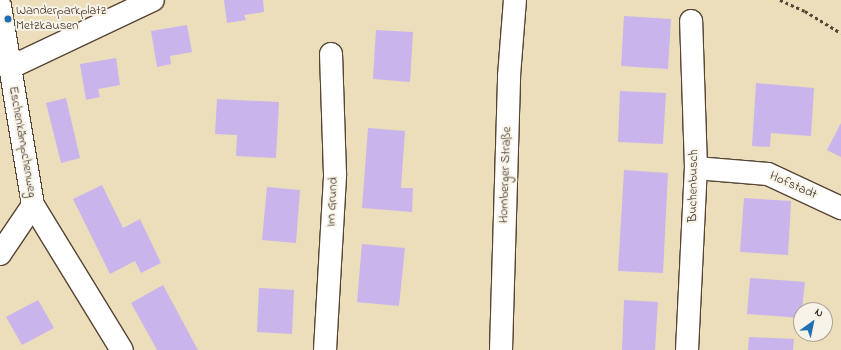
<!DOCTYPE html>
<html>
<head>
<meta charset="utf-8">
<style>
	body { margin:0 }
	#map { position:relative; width:841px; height:350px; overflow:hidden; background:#ecdeba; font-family:"Indie Flower",sans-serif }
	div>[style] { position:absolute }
	.building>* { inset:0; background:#c9b4ec }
	.path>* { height:2.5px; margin-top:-1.25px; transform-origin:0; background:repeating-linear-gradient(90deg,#564535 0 3px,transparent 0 6px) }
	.roads { filter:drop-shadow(1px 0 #564535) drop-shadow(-1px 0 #564535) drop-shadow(0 1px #564535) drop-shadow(0 -1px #564535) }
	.minor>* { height:22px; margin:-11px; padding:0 11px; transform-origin:11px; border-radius:11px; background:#fff }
	.major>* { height:22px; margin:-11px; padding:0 11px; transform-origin:11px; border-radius:11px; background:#fff }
	.dots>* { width:11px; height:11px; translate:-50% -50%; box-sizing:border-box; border:2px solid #f7f3e8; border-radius:50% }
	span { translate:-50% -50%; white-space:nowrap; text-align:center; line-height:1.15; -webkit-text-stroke:4px #f7f3e8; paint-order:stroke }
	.poi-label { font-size:13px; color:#3b2a1e }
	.left { translate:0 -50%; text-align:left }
	.street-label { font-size:13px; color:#3b2a1e }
	.north { position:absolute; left:793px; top:302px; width:40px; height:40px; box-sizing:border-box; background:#f7f3e8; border:1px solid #aca397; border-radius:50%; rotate:33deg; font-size:11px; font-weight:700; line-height:16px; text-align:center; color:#3b2a1e }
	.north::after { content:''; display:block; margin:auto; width:14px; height:18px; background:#1f6fb2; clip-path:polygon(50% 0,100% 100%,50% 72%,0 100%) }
</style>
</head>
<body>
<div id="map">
	<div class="building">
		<i style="clip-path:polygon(224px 0,263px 0,264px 12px,244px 15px,246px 20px,227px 23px)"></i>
		<i style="clip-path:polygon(624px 16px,671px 19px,668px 69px,621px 66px)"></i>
		<i style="clip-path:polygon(187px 25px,192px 52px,170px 56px,171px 64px,157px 67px,151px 31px)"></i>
		<i style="clip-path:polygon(376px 30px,413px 32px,410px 82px,373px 79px)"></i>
		<i style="clip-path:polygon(116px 58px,120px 85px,98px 89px,100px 97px,86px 100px,80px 64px)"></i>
		<i style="clip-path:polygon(756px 83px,814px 88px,811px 136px,771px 133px,770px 147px,752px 146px)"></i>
		<i style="clip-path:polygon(620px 91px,666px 93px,663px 144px,618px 142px)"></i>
		<i style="clip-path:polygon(66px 98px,80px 158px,61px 163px,46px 103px)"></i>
		<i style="clip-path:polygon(217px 99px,279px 102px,276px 158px,236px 156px,237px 135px,215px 134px)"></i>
		<i style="clip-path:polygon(841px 123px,841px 157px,827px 150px)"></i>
		<i style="clip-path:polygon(368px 128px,405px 131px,401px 188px,413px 188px,412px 212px,362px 208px)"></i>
		<i style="clip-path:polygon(624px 170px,668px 173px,663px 273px,618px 271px)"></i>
		<i style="clip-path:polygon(102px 185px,123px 228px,140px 219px,161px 263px,141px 273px,135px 261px,110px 274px,73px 199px)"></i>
		<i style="clip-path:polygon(267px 187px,300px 190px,296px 243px,262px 240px)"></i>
		<i style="clip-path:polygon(744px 198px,791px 201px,788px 255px,740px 252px)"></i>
		<i style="clip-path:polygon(362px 244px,405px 248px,399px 306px,357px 302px)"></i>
		<i style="clip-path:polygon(750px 278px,805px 282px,801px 318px,747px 314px)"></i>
		<i style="clip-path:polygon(163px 285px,198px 350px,157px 350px,131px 303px)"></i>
		<i style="clip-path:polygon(259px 288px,294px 290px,292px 334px,257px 332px)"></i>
		<i style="clip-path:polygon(38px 300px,54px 328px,22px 345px,6px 317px)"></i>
		<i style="clip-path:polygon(624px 300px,658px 302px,655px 350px,622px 350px)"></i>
		<i style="clip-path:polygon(749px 337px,794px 339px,793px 350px,748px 350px)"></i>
	</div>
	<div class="path">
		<i style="left:780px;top:0;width:27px;rotate:24deg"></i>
		<i style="left:805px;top:11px;width:42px;rotate:31.4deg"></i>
	</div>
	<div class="roads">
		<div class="minor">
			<i style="left:0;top:6px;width:202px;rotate:80.6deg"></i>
			<i style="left:33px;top:205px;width:170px;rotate:58.5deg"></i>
			<i style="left:9px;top:68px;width:159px;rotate:-25.3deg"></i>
			<i style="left:696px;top:168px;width:72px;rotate:4.8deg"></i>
			<i style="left:768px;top:174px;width:81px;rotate:25deg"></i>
			<i style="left:0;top:254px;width:59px;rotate:-56deg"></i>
			<i style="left:325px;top:350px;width:176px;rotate:-86.7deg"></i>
			<i style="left:335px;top:174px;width:120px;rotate:-91.9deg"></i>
			<i style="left:687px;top:350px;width:182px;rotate:-87.2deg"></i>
			<i style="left:696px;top:168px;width:147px;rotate:-91.9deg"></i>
		</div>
		<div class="major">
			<i style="left:501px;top:350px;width:274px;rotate:-88.3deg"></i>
			<i style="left:509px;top:76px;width:76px;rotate:-85.5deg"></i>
		</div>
	</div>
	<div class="dots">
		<i style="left:8px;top:19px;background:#1f6fb2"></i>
	</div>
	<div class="poi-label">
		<span class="left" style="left:16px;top:19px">Wanderparkplatz<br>Metzkausen</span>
	</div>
	<div class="street-label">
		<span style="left:22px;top:142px;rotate:80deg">Eschenkämpchenweg</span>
		<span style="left:506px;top:175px;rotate:-88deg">Homberger Straße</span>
		<span style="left:694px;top:186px;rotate:-89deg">Buchenbusch</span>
		<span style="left:793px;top:186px;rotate:24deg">Hofstadt</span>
		<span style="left:333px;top:202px;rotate:-87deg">Im Grund</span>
	</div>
	<div class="north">N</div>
</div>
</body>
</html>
